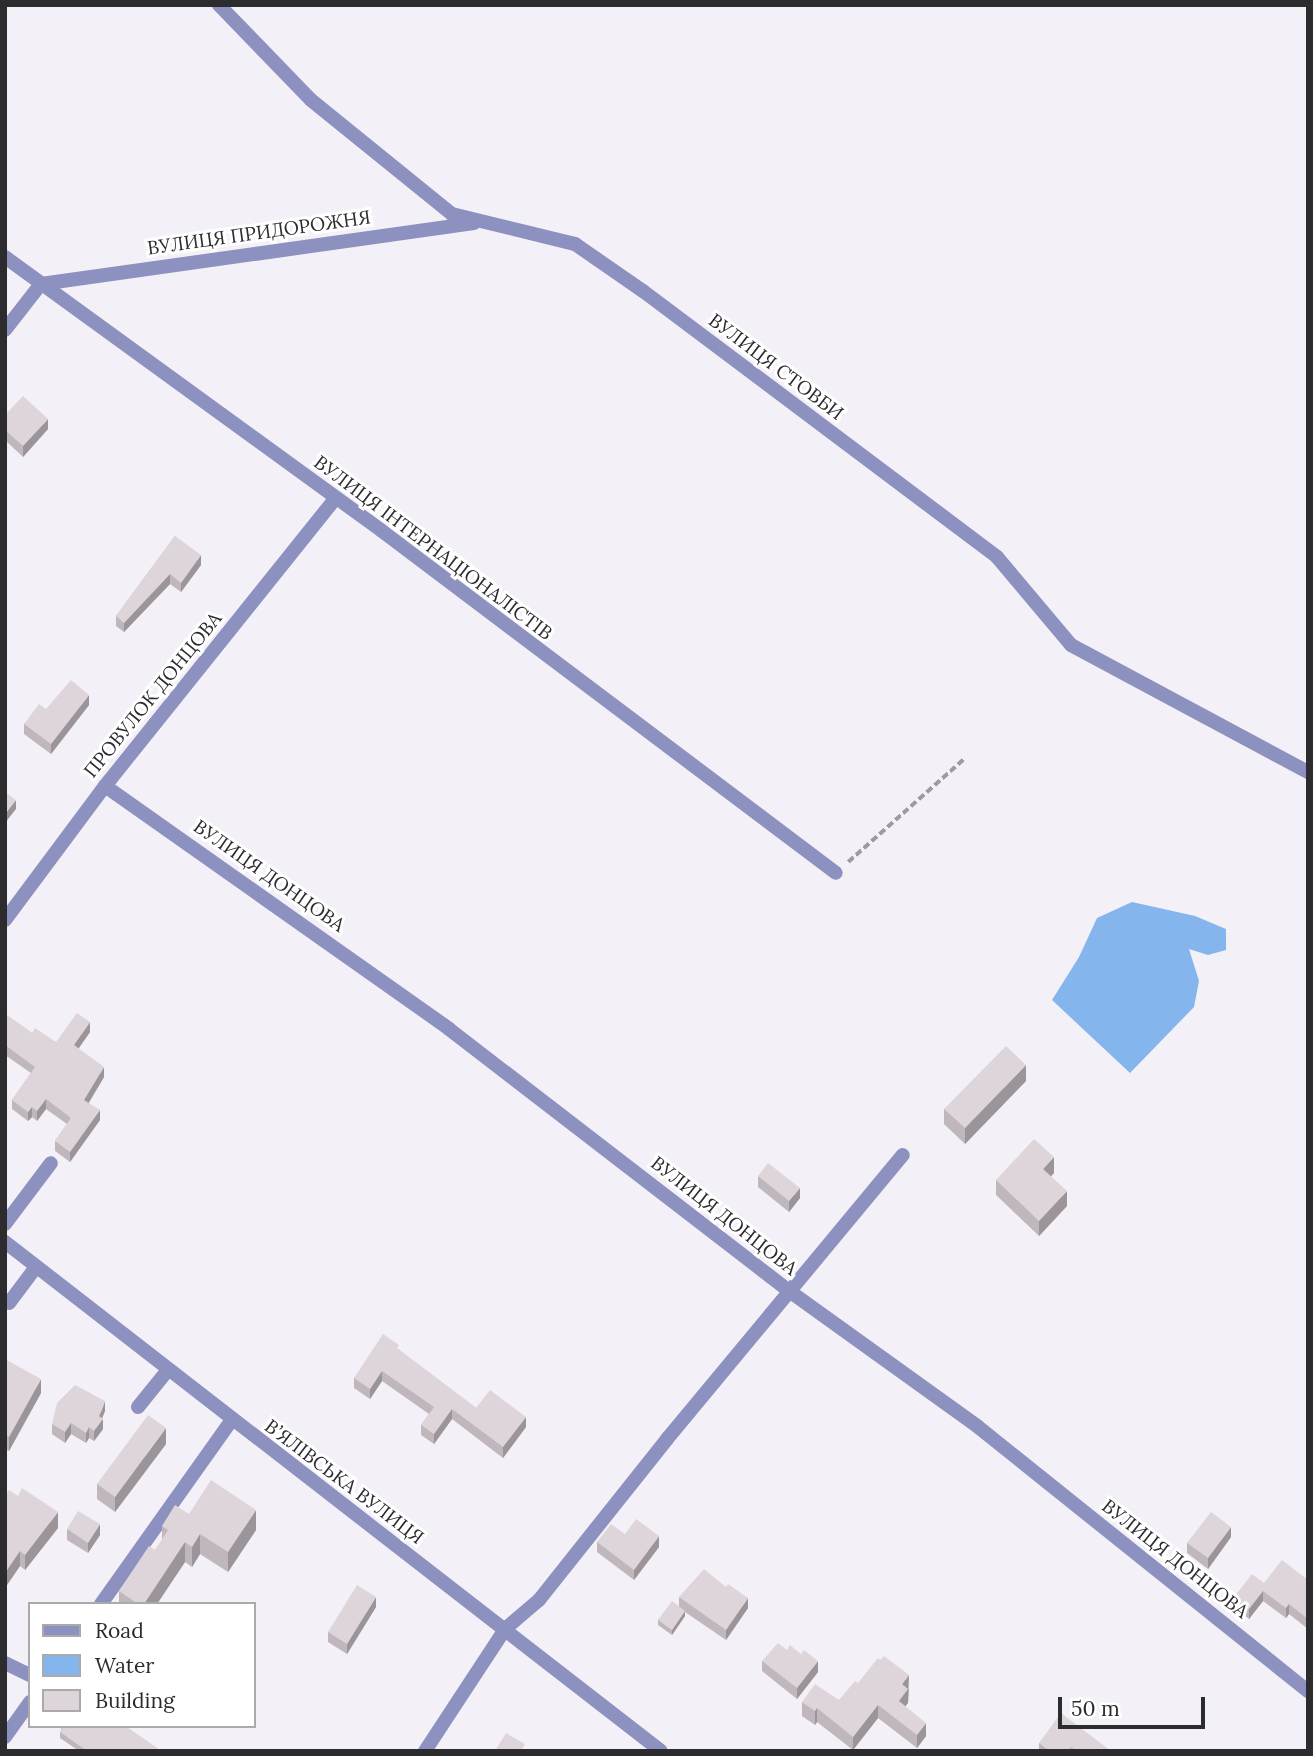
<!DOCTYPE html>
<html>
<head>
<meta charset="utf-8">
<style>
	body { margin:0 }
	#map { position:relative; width:1313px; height:1756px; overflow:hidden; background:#f4f0f8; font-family:Lora,serif }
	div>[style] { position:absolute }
	.water>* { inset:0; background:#84b5ec }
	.path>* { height:3.5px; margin-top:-1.75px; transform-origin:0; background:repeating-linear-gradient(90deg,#9d9aa0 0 7px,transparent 0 10.5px) }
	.street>* { height:14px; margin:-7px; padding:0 7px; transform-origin:7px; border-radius:7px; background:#8c91c0 }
	.wall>* { inset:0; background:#bfb7bc }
	.shaded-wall>* { inset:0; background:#9b9599 }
	.building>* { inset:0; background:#ded5db }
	span { translate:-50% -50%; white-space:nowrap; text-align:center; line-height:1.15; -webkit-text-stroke:6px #fff; paint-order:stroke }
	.street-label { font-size:19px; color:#2c2b2e }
	.frame { position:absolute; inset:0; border:7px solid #2c2b2e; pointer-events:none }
	.legend { position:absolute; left:28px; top:1602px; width:228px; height:126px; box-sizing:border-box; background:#fff; border:2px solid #abaaab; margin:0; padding:9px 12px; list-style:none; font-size:21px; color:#2c2b2e }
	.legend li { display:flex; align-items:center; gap:14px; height:35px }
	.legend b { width:35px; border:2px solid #abaaab }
	.scale { position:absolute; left:1058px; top:1697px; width:147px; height:32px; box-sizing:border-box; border:4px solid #2c2b2e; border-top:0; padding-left:9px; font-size:21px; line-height:24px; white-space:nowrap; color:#2c2b2e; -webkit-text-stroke:5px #fff; paint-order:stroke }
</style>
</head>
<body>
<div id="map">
	<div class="water">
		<i style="clip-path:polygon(1132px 902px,1195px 916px,1226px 929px,1226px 950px,1208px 955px,1189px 949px,1199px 981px,1194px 1007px,1130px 1073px,1052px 1000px,1079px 957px,1097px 918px)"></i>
	</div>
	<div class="path">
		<i style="left:848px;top:862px;width:155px;rotate:-41.6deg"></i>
	</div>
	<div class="street">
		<i style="left:219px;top:5px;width:132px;rotate:45.9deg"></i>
		<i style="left:311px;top:100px;width:181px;rotate:39deg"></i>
		<i style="left:452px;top:214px;width:127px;rotate:13.7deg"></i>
		<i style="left:575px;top:244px;width:83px;rotate:34.7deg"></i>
		<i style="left:643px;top:291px;width:443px;rotate:36.9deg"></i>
		<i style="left:997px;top:557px;width:115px;rotate:49.9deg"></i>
		<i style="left:1071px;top:645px;width:269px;rotate:28.2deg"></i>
		<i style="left:5px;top:257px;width:466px;rotate:36deg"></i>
		<i style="left:382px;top:531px;width:568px;rotate:36.99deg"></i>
		<i style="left:5px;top:330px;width:58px;rotate:-52deg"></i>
		<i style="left:41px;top:284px;width:437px;rotate:-8deg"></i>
		<i style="left:105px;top:786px;width:421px;rotate:35.2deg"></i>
		<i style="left:449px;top:1029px;width:433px;rotate:37.6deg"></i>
		<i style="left:792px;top:1293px;width:228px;rotate:35.7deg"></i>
		<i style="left:977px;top:1426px;width:424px;rotate:38.7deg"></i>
		<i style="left:5px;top:920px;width:167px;rotate:-53.3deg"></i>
		<i style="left:105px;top:786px;width:369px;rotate:-51.3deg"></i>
		<i style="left:5px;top:1224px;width:76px;rotate:-53deg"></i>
		<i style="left:5px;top:1242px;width:830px;rotate:37.81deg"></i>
		<i style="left:9px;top:1303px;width:45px;rotate:-53.1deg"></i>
		<i style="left:138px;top:1407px;width:48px;rotate:-51deg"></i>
		<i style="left:101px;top:1604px;width:226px;rotate:-54.6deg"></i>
		<i style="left:5px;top:1663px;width:28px;rotate:26deg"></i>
		<i style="left:5px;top:1737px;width:43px;rotate:-54.5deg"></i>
		<i style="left:425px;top:1751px;width:146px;rotate:-56.7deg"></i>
		<i style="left:505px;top:1629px;width:45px;rotate:-40.5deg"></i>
		<i style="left:539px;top:1600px;width:206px;rotate:-51.5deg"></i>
		<i style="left:667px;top:1439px;width:369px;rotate:-50.3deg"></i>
	</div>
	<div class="wall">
		<i style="clip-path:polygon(5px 415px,48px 429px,23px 457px,5px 440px)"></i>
		<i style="clip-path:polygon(175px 536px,201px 565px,181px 592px,170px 584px,124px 632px,116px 626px,116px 616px)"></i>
		<i style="clip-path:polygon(89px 705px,51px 754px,24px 734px,24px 724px,46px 709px)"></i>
		<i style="clip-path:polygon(5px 1014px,32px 1033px,56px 1042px,90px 1032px,78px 1049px,104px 1077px,89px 1103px,100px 1120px,70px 1162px,55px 1151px,55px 1141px,67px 1124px,46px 1109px,37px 1121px,32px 1117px,28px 1121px,12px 1109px,12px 1100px,31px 1073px,5px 1055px)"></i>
		<i style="clip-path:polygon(1026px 1081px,965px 1144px,944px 1124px,944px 1109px)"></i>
		<i style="clip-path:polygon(1054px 1173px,1051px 1176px,1067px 1206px,1039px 1236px,996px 1195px,996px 1180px)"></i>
		<i style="clip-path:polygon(758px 1176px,800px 1198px,789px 1212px,758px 1187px)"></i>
		<i style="clip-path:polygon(399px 1350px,476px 1408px,526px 1427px,503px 1458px,452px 1419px,434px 1444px,421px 1435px,421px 1425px,429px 1414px,382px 1381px,370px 1399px,354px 1388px,354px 1378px)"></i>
		<i style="clip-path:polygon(5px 1359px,41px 1393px,9px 1451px,5px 1449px)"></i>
		<i style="clip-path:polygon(105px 1411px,102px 1418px,103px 1429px,94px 1441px,89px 1438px,86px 1443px,71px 1434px,65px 1443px,52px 1434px,52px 1424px)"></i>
		<i style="clip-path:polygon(166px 1444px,115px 1512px,97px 1499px,97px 1484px)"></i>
		<i style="clip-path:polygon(5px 1495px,58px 1528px,25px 1570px,20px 1566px,7px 1585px,5px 1584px)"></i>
		<i style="clip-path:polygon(189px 1514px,256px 1530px,228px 1572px,200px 1554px,192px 1567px,185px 1562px,157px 1604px,119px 1604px,119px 1591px,155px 1550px,162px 1540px,162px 1526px)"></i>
		<i style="clip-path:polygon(67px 1529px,100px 1535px,88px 1553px,67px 1540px)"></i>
		<i style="clip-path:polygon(625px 1534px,659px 1547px,634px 1580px,597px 1552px,597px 1542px)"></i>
		<i style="clip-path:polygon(1231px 1537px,1208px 1569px,1187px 1553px,1187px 1543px)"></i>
		<i style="clip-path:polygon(1308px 1580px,1308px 1629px,1289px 1614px,1286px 1618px,1263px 1601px,1249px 1619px,1234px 1607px,1234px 1597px,1264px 1583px)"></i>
		<i style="clip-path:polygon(679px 1597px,748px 1608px,726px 1640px,685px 1612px,685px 1616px,672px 1635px,658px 1625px,658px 1620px,679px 1607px)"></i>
		<i style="clip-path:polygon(376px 1607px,347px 1654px,328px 1642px,328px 1632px)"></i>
		<i style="clip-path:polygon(787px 1650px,818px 1672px,797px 1699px,762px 1671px,762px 1661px)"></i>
		<i style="clip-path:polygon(858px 1683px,909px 1689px,908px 1703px,905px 1706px,926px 1736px,917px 1748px,878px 1718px,853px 1750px,817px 1722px,815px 1725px,802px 1716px,802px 1702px,839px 1700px)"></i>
		<i style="clip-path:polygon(57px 1726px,125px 1726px,161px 1751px,79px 1751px,60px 1738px,60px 1732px,62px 1729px)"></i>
		<i style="clip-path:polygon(1039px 1743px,1111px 1751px,1039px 1751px)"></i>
	</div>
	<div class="shaded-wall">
		<i style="clip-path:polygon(48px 419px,48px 429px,23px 457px,23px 446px)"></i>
		<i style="clip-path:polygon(201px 555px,201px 565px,181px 592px,181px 583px)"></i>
		<i style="clip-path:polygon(170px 574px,170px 584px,124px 632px,124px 623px)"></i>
		<i style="clip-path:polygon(89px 695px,89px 705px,51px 754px,51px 744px)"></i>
		<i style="clip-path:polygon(16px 800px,16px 809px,5px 823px,5px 814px)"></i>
		<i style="clip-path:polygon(90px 1022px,90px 1032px,74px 1055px,74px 1045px)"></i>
		<i style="clip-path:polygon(1026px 1065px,1026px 1081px,965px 1144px,965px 1128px)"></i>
		<i style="clip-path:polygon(104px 1067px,104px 1077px,84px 1110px,84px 1100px)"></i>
		<i style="clip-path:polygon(46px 1099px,46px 1109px,37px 1121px,37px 1111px)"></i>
		<i style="clip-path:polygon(32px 1107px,32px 1117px,28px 1121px,28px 1112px)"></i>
		<i style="clip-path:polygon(100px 1110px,100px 1120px,70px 1162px,70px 1152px)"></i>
		<i style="clip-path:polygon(1054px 1157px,1054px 1173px,1043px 1184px,1043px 1169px)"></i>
		<i style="clip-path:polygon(800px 1188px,800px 1198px,789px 1212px,789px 1201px)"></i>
		<i style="clip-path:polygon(1067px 1191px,1067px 1206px,1039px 1236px,1039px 1221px)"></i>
		<i style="clip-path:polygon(382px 1371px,382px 1381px,370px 1399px,370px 1389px)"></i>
		<i style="clip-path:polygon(41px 1379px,41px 1393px,9px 1451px,9px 1437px)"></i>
		<i style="clip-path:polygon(105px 1401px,105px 1411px,101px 1421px,103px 1419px,103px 1429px,94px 1441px,94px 1431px)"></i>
		<i style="clip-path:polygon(452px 1409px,452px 1419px,434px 1444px,434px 1434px)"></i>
		<i style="clip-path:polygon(526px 1417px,526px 1427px,503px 1458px,503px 1447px)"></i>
		<i style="clip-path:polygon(71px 1423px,71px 1434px,65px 1443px,65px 1432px)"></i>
		<i style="clip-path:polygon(89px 1427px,89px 1438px,86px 1443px,86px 1433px)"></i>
		<i style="clip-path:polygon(166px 1428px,166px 1444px,115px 1512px,115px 1497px)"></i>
		<i style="clip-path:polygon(256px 1510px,256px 1530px,228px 1572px,228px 1552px)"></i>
		<i style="clip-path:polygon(58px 1512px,58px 1528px,25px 1570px,25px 1555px)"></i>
		<i style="clip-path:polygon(100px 1524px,100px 1535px,88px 1553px,88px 1543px)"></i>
		<i style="clip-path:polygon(1231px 1527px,1231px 1537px,1208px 1569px,1208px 1558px)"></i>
		<i style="clip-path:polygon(200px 1534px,200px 1554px,192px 1567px,192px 1547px)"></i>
		<i style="clip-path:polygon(659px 1536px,659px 1547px,634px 1580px,634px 1570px)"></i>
		<i style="clip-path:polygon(185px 1542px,185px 1562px,157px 1604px,144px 1604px)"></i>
		<i style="clip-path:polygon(20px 1551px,20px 1566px,7px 1585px,7px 1570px)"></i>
		<i style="clip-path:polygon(1263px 1591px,1263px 1601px,1249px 1619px,1249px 1609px)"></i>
		<i style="clip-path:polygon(376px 1597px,376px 1607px,347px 1654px,347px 1644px)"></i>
		<i style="clip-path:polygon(748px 1598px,748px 1608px,726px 1640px,726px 1630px)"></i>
		<i style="clip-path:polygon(1289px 1604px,1289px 1614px,1286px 1618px,1286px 1608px)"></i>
		<i style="clip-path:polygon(685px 1611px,685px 1616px,672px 1635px,672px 1630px)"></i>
		<i style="clip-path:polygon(818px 1661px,818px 1672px,797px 1699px,797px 1688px)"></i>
		<i style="clip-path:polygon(909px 1675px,908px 1703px,899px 1714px,899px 1701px,902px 1684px)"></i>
		<i style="clip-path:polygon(878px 1705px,878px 1718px,853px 1750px,853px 1737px)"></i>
		<i style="clip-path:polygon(817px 1708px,817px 1722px,815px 1725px,815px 1711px)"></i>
		<i style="clip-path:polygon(926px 1723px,926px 1736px,917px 1748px,917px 1735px)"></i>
	</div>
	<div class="building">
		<i style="clip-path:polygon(23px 396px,48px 419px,23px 446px,5px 430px,5px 415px)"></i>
		<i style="clip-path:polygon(175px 536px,201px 555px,181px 583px,170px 574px,124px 623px,116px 616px)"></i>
		<i style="clip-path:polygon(71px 680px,89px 695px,51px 744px,24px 724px,39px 704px,46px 709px)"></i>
		<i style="clip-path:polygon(5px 792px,16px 800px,5px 814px)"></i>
		<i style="clip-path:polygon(77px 1013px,90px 1022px,74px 1045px,104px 1067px,84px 1100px,100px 1110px,70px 1152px,55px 1141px,71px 1118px,46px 1099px,37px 1111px,32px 1107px,28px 1112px,12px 1100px,35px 1067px,5px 1045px,5px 1014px,32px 1033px,35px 1028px,56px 1042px)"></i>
		<i style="clip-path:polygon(1006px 1046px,1026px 1065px,965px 1128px,944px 1109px)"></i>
		<i style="clip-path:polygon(1034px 1139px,1054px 1157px,1043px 1169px,1067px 1191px,1039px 1221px,996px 1180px)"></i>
		<i style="clip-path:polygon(768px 1163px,800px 1188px,789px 1201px,758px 1176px)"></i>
		<i style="clip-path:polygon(383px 1334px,399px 1345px,397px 1348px,476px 1408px,490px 1390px,526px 1417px,503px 1447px,452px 1409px,434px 1434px,421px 1425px,434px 1407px,382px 1371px,370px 1389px,354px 1378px)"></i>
		<i style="clip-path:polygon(5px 1359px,41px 1379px,9px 1437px,5px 1435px)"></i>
		<i style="clip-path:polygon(75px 1385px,105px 1401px,99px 1416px,103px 1419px,94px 1431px,89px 1427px,86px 1433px,71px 1423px,65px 1432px,52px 1424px,57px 1403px)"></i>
		<i style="clip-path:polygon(148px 1415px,166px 1428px,115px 1497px,97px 1484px)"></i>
		<i style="clip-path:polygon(211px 1480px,256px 1510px,228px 1552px,200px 1534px,192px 1547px,185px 1542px,144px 1604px,138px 1604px,119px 1591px,149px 1546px,155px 1550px,168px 1530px,162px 1526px,175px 1505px,189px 1514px)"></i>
		<i style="clip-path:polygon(22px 1488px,58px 1512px,25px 1555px,20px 1551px,7px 1570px,5px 1569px,5px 1495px,9px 1490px,18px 1496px)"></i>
		<i style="clip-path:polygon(78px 1511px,100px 1524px,88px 1543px,67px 1529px)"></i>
		<i style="clip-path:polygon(1211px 1512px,1231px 1527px,1208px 1558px,1187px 1543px)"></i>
		<i style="clip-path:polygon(636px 1519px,659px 1536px,634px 1570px,597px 1542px,611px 1524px,625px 1534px)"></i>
		<i style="clip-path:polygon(1282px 1560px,1308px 1580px,1308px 1619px,1289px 1604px,1286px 1608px,1263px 1591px,1249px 1609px,1234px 1597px,1252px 1574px,1264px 1583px)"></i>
		<i style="clip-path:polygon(704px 1569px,726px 1587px,728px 1584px,748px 1598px,726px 1630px,679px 1597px)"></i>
		<i style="clip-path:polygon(357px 1585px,376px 1597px,347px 1644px,328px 1632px)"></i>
		<i style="clip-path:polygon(672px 1601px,685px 1611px,672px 1630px,658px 1620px)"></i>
		<i style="clip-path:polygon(778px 1643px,787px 1650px,790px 1645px,801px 1654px,804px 1650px,818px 1661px,797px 1688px,762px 1661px)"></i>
		<i style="clip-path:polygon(884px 1656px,909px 1675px,902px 1684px,908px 1689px,899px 1701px,926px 1723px,917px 1735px,878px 1705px,853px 1737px,817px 1708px,815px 1711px,802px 1702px,815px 1684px,839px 1700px,855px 1681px,858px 1683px,878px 1658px,880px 1660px)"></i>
		<i style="clip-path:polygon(1061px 1713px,1111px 1751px,1076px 1751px,1071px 1747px,1068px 1751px,1049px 1751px,1039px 1743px)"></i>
		<i style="clip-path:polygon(64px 1726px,125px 1726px,161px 1751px,87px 1751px,60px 1732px)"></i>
		<i style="clip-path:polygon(506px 1733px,525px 1744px,521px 1751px,495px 1751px)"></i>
	</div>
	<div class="street-label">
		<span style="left:259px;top:233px;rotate:-8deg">ВУЛИЦЯ ПРИДОРОЖНЯ</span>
		<span style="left:776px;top:367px;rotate:37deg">ВУЛИЦЯ СТОВБИ</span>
		<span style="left:433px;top:548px;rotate:37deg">ВУЛИЦЯ ІНТЕРНАЦІОНАЛІСТІВ</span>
		<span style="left:153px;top:695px;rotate:-51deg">ПРОВУЛОК ДОНЦОВА</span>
		<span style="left:269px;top:876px;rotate:35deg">ВУЛИЦЯ ДОНЦОВА</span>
		<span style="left:724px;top:1216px;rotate:38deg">ВУЛИЦЯ ДОНЦОВА</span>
		<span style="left:344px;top:1482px;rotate:37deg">В’ЯЛІВСЬКА ВУЛИЦЯ</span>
		<span style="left:1175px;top:1559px;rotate:38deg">ВУЛИЦЯ ДОНЦОВА</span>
	</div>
	<div class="frame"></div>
	<ul class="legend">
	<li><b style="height:9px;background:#8c91c0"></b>Road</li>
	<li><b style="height:19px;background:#84b5ec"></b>Water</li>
	<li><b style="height:19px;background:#ded5db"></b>Building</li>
	</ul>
	<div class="scale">50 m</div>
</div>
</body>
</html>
